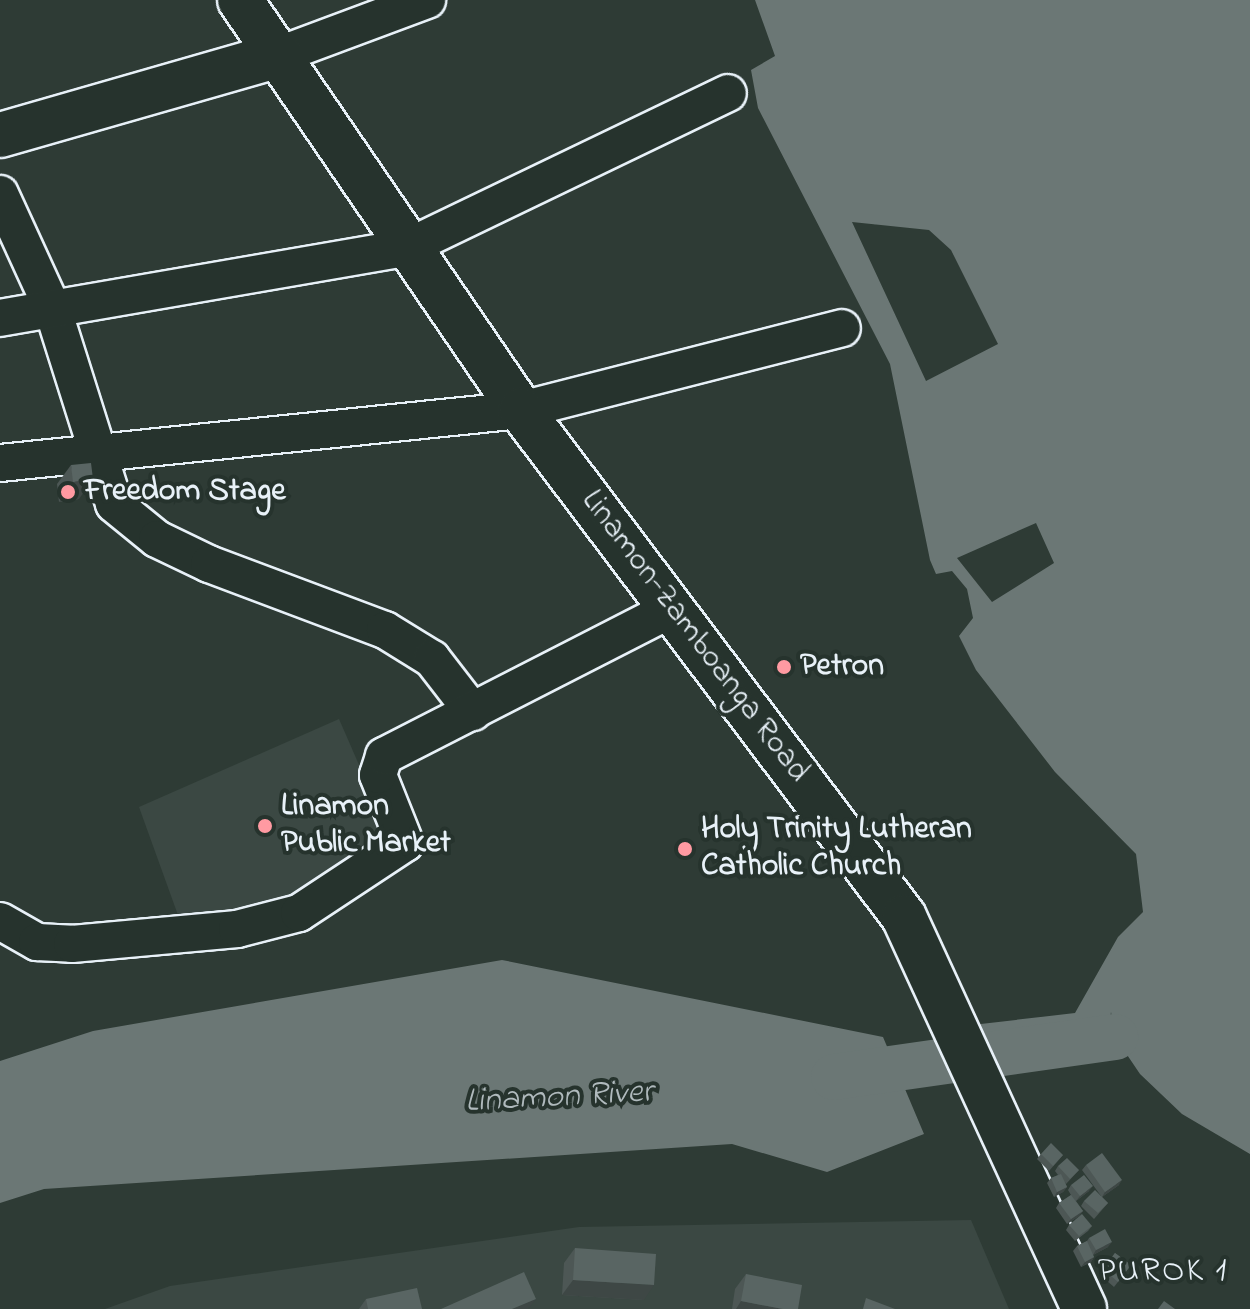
<!DOCTYPE html>
<html>
<head>
<meta charset="utf-8">
<style>
	body { margin:0 }
	#map { position:relative; width:1250px; height:1309px; overflow:hidden; background:#2e3b35; font-family:"Indie Flower",sans-serif }
	div>[style] { position:absolute }
	.built>* { inset:0; background:#3b4843 }
	.water>* { inset:0; background:#6b7775 }
	.river>* { height:46px; margin:-23px; padding:0 23px; transform-origin:23px; border-radius:23px; background:#6b7775 }
	.roads { filter:drop-shadow(2px 0 #e8f1f8) drop-shadow(-2px 0 #e8f1f8) drop-shadow(0 2px #e8f1f8) drop-shadow(0 -2px #e8f1f8) }
	.minor>* { height:36px; margin:-18px; padding:0 18px; transform-origin:18px; border-radius:18px; background:#26332d }
	.major>* { height:44px; margin:-22px; padding:0 22px; transform-origin:22px; border-radius:22px; background:#26332d }
	.highway>* { height:44px; margin:-22px; padding:0 22px; transform-origin:22px; border-radius:22px; background:#26332d }
	.wall>* { inset:0; background:#4d5755 }
	.shaded-wall>* { inset:0; background:#3e4745 }
	.building>* { inset:0; background:#596563 }
	.dots>* { width:22px; height:22px; translate:-50% -50%; box-sizing:border-box; border:4px solid #26332d; border-radius:50% }
	span { translate:-50% -50%; white-space:nowrap; text-align:center; line-height:1.15; -webkit-text-stroke:8px #26332d; paint-order:stroke }
	.poi-label { font-size:32px; color:#e8f1f8; font-weight:700 }
	.left { translate:0 -50%; text-align:left }
	.street-label { font-size:32px; color:#e8f1f8 }
	.water-label { font-size:34px; color:#b0babd; font-style:italic }
	.neighbourhood-label { font-size:34px; color:#e8f1f8; letter-spacing:2px }
</style>
</head>
<body>
<div id="map">
	<div class="built">
		<i style="clip-path:polygon(339px 719px,394px 845px,273px 919px,183px 929px,139px 807px)"></i>
		<i style="clip-path:polygon(971px 1220px,1009px 1309px,105px 1309px,170px 1286px,579px 1227px)"></i>
	</div>
	<div class="water">
		<i style="clip-path:polygon(evenodd,755px 0,1250px 0,1250px 1154px,1182px 1114px,1140px 1074px,1115px 1037px,1111px 1012px,1106px 1052px,994px 1073px,972px 1025px,1075px 1013px,1118px 937px,1143px 912px,1136px 854px,1055px 772px,976px 670px,959px 636px,973px 618px,967px 589px,952px 571px,936px 574px,930px 560px,890px 364px,758px 108px,751px 70px,775px 56px,755px 0,852px 222px,929px 230px,951px 250px,998px 344px,926px 381px,852px 222px,755px 0,1036px 523px,1054px 563px,992px 602px,957px 558px,1036px 523px)"></i>
		<i style="clip-path:polygon(502px 960px,883px 1037px,924px 1134px,827px 1172px,732px 1144px,44px 1189px,0 1203px,0 1061px,93px 1031px)"></i>
	</div>
	<div class="river">
		<i style="left:834px;top:1077px;width:284px;rotate:-8.1deg"></i>
	</div>
	<div class="roads">
		<div class="minor">
			<i style="left:279px;top:55px;width:158px;rotate:-20.4deg"></i>
			<i style="left:0;top:194px;width:128px;rotate:65.4deg"></i>
			<i style="left:53px;top:310px;width:203px;rotate:72.5deg"></i>
			<i style="left:114px;top:504px;width:55px;rotate:39.1deg"></i>
			<i style="left:157px;top:539px;width:58px;rotate:25.7deg"></i>
			<i style="left:209px;top:564px;width:188px;rotate:20.6deg"></i>
			<i style="left:385px;top:630px;width:55px;rotate:31.7deg"></i>
			<i style="left:432px;top:659px;width:67px;rotate:52.3deg"></i>
			<i style="left:0;top:318px;width:412px;rotate:-9.8deg"></i>
			<i style="left:406px;top:248px;width:357px;rotate:-25.7deg"></i>
			<i style="left:0;top:463px;width:524px;rotate:-5.81deg"></i>
			<i style="left:521px;top:410px;width:331px;rotate:-14.3deg"></i>
			<i style="left:0;top:921px;width:43px;rotate:29.6deg"></i>
			<i style="left:37px;top:942px;width:35px;rotate:3deg"></i>
			<i style="left:72px;top:944px;width:166px;rotate:-5.2deg"></i>
			<i style="left:237px;top:929px;width:64px;rotate:-14.5deg"></i>
			<i style="left:299px;top:913px;width:127px;rotate:-33.4deg"></i>
			<i style="left:405px;top:843px;width:73px;rotate:-111.7deg"></i>
			<i style="left:378px;top:775px;width:20px;rotate:-72deg"></i>
			<i style="left:384px;top:756px;width:322px;rotate:-27.1deg"></i>
		</div>
		<div class="major">
			<i style="left:0;top:135px;width:290px;rotate:-16deg"></i>
		</div>
		<div class="highway">
			<i style="left:240px;top:0;width:497px;rotate:55.6deg"></i>
			<i style="left:521px;top:410px;width:635px;rotate:52.93deg"></i>
			<i style="left:904px;top:917px;width:431px;rotate:65.3deg"></i>
		</div>
	</div>
	<div class="wall">
		<i style="clip-path:polygon(71px 465px,79px 499px,59px 502px,57px 484px)"></i>
		<i style="clip-path:polygon(1041px 1154px,1063px 1155px,1049px 1171px,1037px 1159px)"></i>
		<i style="clip-path:polygon(1086px 1165px,1119px 1185px,1102px 1197px,1108px 1203px,1094px 1219px,1081px 1206px,1084px 1201px,1101px 1196px,1082px 1170px)"></i>
		<i style="clip-path:polygon(1058px 1166px,1079px 1170px,1066px 1184px,1065px 1182px,1067px 1187px,1063px 1192px,1054px 1197px,1047px 1183px,1051px 1178px,1058px 1175px,1055px 1171px)"></i>
		<i style="clip-path:polygon(1071px 1185px,1089px 1191px,1076px 1201px,1083px 1211px,1079px 1216px,1067px 1224px,1056px 1208px,1059px 1203px,1071px 1195px,1068px 1190px)"></i>
		<i style="clip-path:polygon(1069px 1225px,1092px 1226px,1088px 1231px,1075px 1241px,1066px 1230px)"></i>
		<i style="clip-path:polygon(1089px 1238px,1108px 1247px,1093px 1255px,1094px 1257px,1091px 1262px,1081px 1267px,1073px 1251px,1077px 1246px,1087px 1241px)"></i>
		<i style="clip-path:polygon(575px 1248px,644px 1300px,562px 1295px,564px 1263px)"></i>
		<i style="clip-path:polygon(1115px 1253px,1131px 1265px,1114px 1287px,1099px 1274px)"></i>
		<i style="clip-path:polygon(746px 1274px,798px 1309px,732px 1309px,735px 1289px)"></i>
		<i style="clip-path:polygon(366px 1299px,422px 1309px,359px 1309px)"></i>
	</div>
	<div class="shaded-wall">
		<i style="clip-path:polygon(93px 479px,79px 499px,59px 502px,73px 482px)"></i>
		<i style="clip-path:polygon(1122px 1180px,1119px 1185px,1102px 1197px,1105px 1192px)"></i>
		<i style="clip-path:polygon(1093px 1186px,1089px 1191px,1076px 1201px,1080px 1196px)"></i>
		<i style="clip-path:polygon(1067px 1187px,1063px 1192px,1054px 1197px,1057px 1192px)"></i>
		<i style="clip-path:polygon(1083px 1211px,1079px 1216px,1067px 1224px,1071px 1219px)"></i>
		<i style="clip-path:polygon(1112px 1242px,1108px 1247px,1093px 1255px,1096px 1250px)"></i>
		<i style="clip-path:polygon(1094px 1257px,1091px 1262px,1081px 1267px,1085px 1262px)"></i>
		<i style="clip-path:polygon(573px 1280px,654px 1285px,644px 1300px,562px 1295px)"></i>
		<i style="clip-path:polygon(536px 1299px,528px 1309px,512px 1309px)"></i>
		<i style="clip-path:polygon(741px 1301px,783px 1309px,736px 1309px)"></i>
	</div>
	<div class="building">
		<i style="clip-path:polygon(91px 463px,93px 479px,73px 482px,71px 465px)"></i>
		<i style="clip-path:polygon(1051px 1143px,1063px 1155px,1053px 1166px,1041px 1154px)"></i>
		<i style="clip-path:polygon(1102px 1153px,1122px 1180px,1105px 1192px,1086px 1165px)"></i>
		<i style="clip-path:polygon(1067px 1158px,1079px 1170px,1070px 1179px,1058px 1166px)"></i>
		<i style="clip-path:polygon(1061px 1174px,1067px 1187px,1057px 1192px,1051px 1178px)"></i>
		<i style="clip-path:polygon(1084px 1175px,1093px 1186px,1080px 1196px,1071px 1185px)"></i>
		<i style="clip-path:polygon(1095px 1190px,1108px 1203px,1098px 1213px,1084px 1201px)"></i>
		<i style="clip-path:polygon(1071px 1195px,1083px 1211px,1071px 1219px,1059px 1203px)"></i>
		<i style="clip-path:polygon(1082px 1214px,1092px 1226px,1079px 1236px,1069px 1225px)"></i>
		<i style="clip-path:polygon(1105px 1229px,1112px 1242px,1096px 1250px,1089px 1238px)"></i>
		<i style="clip-path:polygon(1087px 1241px,1094px 1257px,1085px 1262px,1077px 1246px)"></i>
		<i style="clip-path:polygon(575px 1248px,656px 1254px,654px 1285px,573px 1280px)"></i>
		<i style="clip-path:polygon(1115px 1253px,1131px 1265px,1118px 1282px,1103px 1269px)"></i>
		<i style="clip-path:polygon(524px 1272px,536px 1299px,512px 1309px,441px 1309px)"></i>
		<i style="clip-path:polygon(746px 1274px,802px 1285px,798px 1309px,783px 1309px,741px 1301px)"></i>
		<i style="clip-path:polygon(417px 1288px,422px 1309px,368px 1309px,366px 1299px)"></i>
		<i style="clip-path:polygon(866px 1298px,895px 1309px,863px 1309px)"></i>
		<i style="clip-path:polygon(1164px 1301px,1175px 1309px,1158px 1309px)"></i>
	</div>
	<div class="dots">
		<i style="left:68px;top:492px;background:#ff9aa2"></i>
		<i style="left:784px;top:667px;background:#ff9aa2"></i>
		<i style="left:265px;top:826px;background:#ff9aa2"></i>
		<i style="left:685px;top:849px;background:#ff9aa2"></i>
	</div>
	<div class="poi-label">
		<span class="left" style="left:84px;top:492px">Freedom Stage</span>
		<span class="left" style="left:800px;top:667px">Petron</span>
		<span class="left" style="left:281px;top:826px">Linamon<br>Public Market</span>
		<span class="left" style="left:701px;top:849px">Holy Trinity Lutheran<br>Catholic Church</span>
	</div>
	<div class="street-label">
		<span style="left:694px;top:637px;rotate:53deg">Linamon-Zamboanga Road</span>
	</div>
	<div class="water-label">
		<span style="left:559px;top:1098px;rotate:-3deg">Linamon River</span>
	</div>
	<div class="neighbourhood-label">
		<span style="left:1163px;top:1273px">PUROK 1</span>
	</div>
</div>
</body>
</html>
